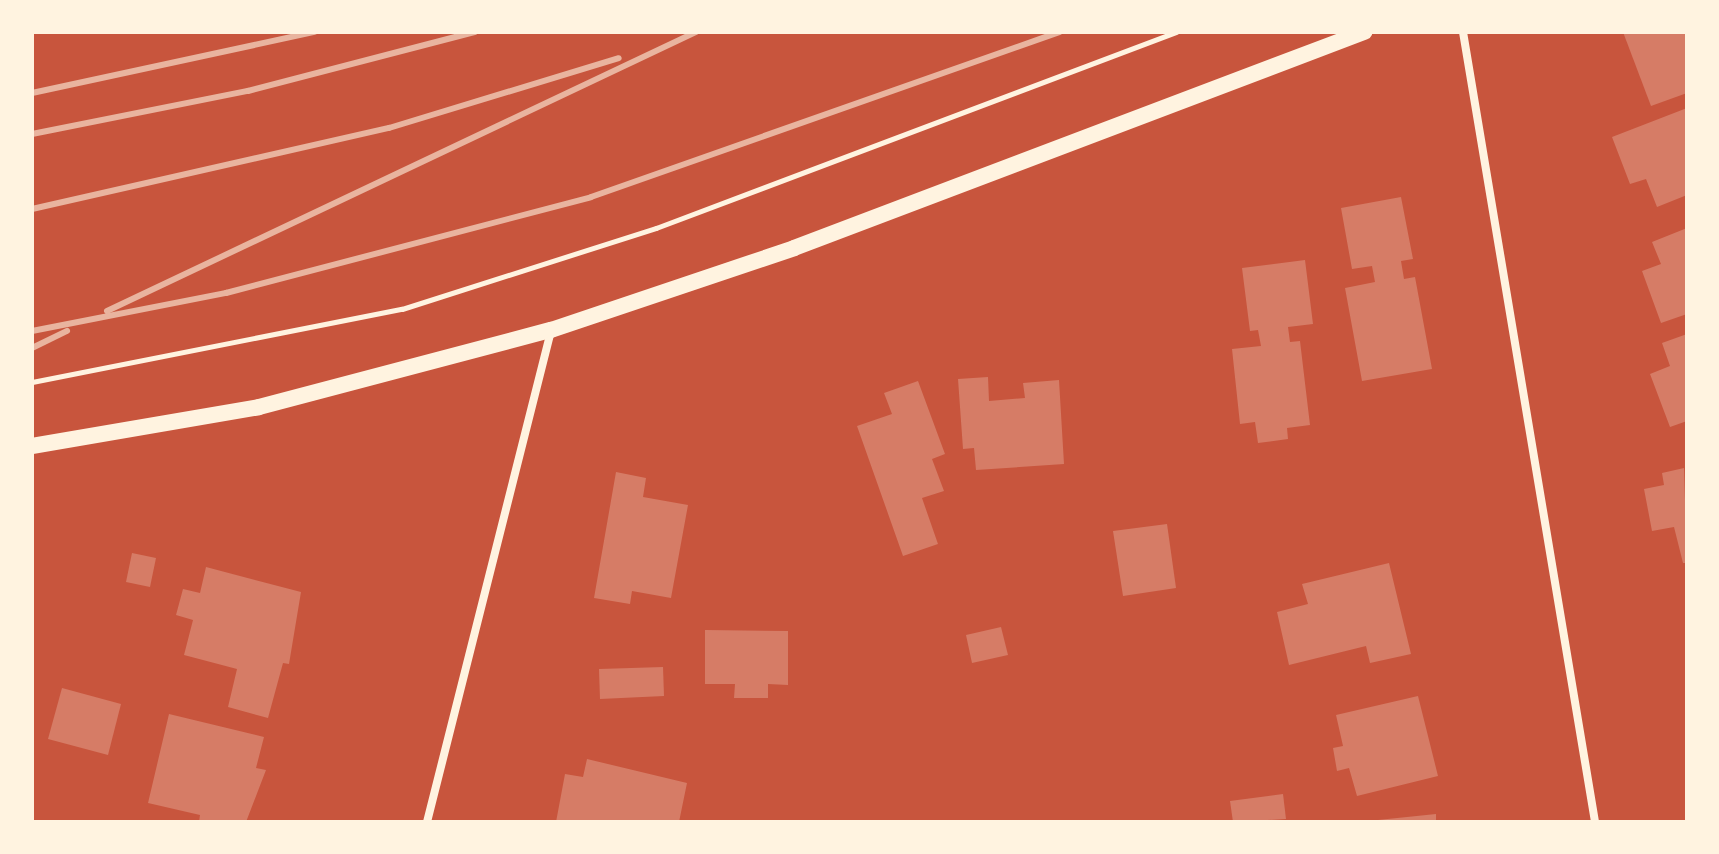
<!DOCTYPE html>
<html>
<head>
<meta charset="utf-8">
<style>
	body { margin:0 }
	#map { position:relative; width:1719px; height:854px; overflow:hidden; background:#c8553d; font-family:"Sofia Sans Condensed",sans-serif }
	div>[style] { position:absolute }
	.building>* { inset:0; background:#d67c66 }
	.path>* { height:5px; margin:-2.5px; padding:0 2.5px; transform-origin:2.5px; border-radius:2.5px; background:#fff3e0 }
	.minor>* { height:8px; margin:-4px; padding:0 4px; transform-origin:4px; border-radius:4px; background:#fff3e0 }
	.secondary>* { height:16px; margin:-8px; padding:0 8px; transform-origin:8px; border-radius:8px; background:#fff3e0 }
	.rail>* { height:6px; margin:-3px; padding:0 3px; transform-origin:3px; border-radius:3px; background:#e9b49f }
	span { translate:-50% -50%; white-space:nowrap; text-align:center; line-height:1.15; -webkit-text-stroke:6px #fff3e0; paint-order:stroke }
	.frame { position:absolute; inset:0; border:34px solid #fff3e0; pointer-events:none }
</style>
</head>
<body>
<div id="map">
	<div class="building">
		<i style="clip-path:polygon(1623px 32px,1687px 32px,1687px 93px,1651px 106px)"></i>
		<i style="clip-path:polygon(1687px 108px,1687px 195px,1657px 207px,1646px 179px,1630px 184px,1612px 137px)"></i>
		<i style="clip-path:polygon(1401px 197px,1413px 259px,1401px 261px,1404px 279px,1415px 277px,1432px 369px,1362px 381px,1345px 288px,1375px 282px,1372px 266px,1352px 269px,1341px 208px)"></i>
		<i style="clip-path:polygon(1687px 228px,1687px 314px,1661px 323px,1642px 271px,1661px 264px,1652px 242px)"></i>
		<i style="clip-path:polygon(1305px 260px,1313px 324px,1288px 327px,1290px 342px,1300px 341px,1310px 425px,1287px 428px,1288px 439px,1258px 443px,1255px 422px,1240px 424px,1232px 349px,1261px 346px,1258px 330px,1250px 331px,1242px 268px)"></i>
		<i style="clip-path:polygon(1687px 334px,1687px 421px,1670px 427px,1650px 374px,1670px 366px,1662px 343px)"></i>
		<i style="clip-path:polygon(988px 377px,989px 401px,1025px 398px,1023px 383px,1059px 380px,1064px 464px,976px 470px,974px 448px,963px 449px,958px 379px)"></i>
		<i style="clip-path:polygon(918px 381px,945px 454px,932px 459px,944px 491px,922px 498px,938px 544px,903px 556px,857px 426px,892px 414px,884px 393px)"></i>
		<i style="clip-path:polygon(1684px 468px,1687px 563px,1683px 563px,1674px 527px,1652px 531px,1644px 489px,1664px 485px,1662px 473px)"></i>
		<i style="clip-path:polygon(616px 472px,646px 478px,643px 497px,688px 505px,671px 598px,632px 591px,630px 604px,594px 598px)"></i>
		<i style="clip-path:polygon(1167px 524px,1176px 588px,1123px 596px,1113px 531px)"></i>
		<i style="clip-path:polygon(132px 553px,156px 558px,150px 587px,126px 582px)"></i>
		<i style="clip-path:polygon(1389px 563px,1411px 654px,1370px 663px,1366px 646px,1289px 665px,1277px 612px,1308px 604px,1302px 584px)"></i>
		<i style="clip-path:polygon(206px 567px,301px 592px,289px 664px,283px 663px,268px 718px,228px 707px,237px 669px,184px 655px,193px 620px,176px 615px,183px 589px,200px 593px)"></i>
		<i style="clip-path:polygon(1001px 627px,1008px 655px,972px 663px,966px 635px)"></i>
		<i style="clip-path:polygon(705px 630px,788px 631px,788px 685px,768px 684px,768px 698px,734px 698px,735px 684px,705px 684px)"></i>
		<i style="clip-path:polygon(663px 667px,664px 696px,600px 699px,599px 669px)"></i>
		<i style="clip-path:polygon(62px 688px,121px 704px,108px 755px,48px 739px)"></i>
		<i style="clip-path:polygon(1418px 696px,1438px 776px,1357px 796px,1349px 768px,1337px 771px,1333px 748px,1343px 746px,1336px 715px)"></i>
		<i style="clip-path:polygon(169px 714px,264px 737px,256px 768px,266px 770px,246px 822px,199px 822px,200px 815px,148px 803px)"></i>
		<i style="clip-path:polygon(587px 759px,687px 783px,679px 822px,556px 822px,565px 774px,583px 777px)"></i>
		<i style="clip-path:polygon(1283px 794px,1286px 819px,1233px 822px,1230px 801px)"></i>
		<i style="clip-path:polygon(1436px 814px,1436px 822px,1378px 822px,1378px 820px)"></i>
	</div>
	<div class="path">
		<i style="left:32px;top:382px;width:377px;rotate:-11.2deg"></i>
		<i style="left:402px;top:309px;width:267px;rotate:-17.7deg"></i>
		<i style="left:656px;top:228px;width:556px;rotate:-20.65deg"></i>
	</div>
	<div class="minor">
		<i style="left:1463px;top:32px;width:801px;rotate:80.51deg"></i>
		<i style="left:427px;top:822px;width:506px;rotate:-75.83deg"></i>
	</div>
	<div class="secondary">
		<i style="left:32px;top:446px;width:230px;rotate:-9.7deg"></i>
		<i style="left:259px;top:407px;width:302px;rotate:-14.8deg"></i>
		<i style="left:551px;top:330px;width:256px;rotate:-18.6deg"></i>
		<i style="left:794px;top:248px;width:610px;rotate:-20.75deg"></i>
	</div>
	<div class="rail">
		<i style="left:32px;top:93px;width:289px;rotate:-12.2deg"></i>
		<i style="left:32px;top:134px;width:220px;rotate:-11.3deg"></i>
		<i style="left:248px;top:91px;width:235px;rotate:-14.6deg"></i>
		<i style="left:32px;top:209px;width:366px;rotate:-12.8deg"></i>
		<i style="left:389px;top:128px;width:240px;rotate:-16.9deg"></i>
		<i style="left:107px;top:311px;width:652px;rotate:-25.35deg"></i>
		<i style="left:32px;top:331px;width:198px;rotate:-11.1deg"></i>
		<i style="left:226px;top:293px;width:377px;rotate:-14.7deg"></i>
		<i style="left:591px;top:197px;width:497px;rotate:-19.4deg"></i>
		<i style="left:32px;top:348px;width:39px;rotate:-26deg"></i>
	</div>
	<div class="frame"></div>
</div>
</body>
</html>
